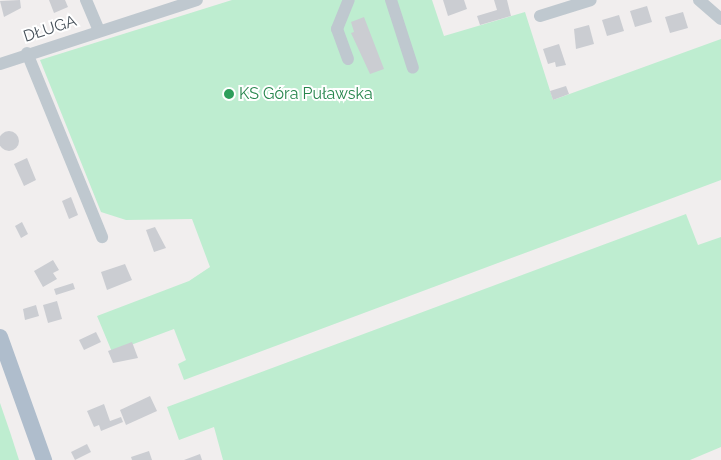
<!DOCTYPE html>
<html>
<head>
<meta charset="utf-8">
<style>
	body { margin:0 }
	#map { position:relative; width:721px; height:460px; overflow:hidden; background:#f1eeee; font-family:Raleway,sans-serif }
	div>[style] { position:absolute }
	.green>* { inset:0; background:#beedd0 }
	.building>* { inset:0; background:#cbcdd2 }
	.round { border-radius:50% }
	.minor>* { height:12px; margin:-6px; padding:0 6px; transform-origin:6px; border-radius:6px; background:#bfc8cf }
	.major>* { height:16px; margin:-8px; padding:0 8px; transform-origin:8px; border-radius:8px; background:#afbdcc }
	.dots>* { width:14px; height:14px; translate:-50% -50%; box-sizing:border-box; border:2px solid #fff; border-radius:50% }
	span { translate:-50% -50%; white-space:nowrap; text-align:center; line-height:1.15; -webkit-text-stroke:4px #fff; paint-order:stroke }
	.street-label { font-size:16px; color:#47515a }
	.leisure-label { font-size:16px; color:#27864d }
	.left { translate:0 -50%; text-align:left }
</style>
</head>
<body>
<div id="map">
	<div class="green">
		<i style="clip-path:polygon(232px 0,432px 0,444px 36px,525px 12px,553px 100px,721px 39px,721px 180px,184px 380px,178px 364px,186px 360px,174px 329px,112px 352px,97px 316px,189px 281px,210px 267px,192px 219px,126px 220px,101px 212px,40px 60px)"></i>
		<i style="clip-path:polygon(686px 214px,698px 245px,721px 237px,721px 447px,690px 460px,223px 460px,214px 427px,179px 440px,167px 407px)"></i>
		<i style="clip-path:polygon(0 403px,11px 435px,19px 460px,0 460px)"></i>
	</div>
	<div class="building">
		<i style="clip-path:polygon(20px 0,21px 8px,4px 17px,0 1px)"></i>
		<i style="clip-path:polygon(49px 0,65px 0,68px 7px,54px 13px)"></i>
		<i style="clip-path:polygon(443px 0,464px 0,467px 9px,448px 16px)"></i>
		<i style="clip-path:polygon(494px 0,507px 0,511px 16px,480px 25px,477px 16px,497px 10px)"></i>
		<i style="clip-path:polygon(647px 6px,652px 22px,635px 27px,630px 11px)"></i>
		<i style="clip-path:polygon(683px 12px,688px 28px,670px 33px,665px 17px)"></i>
		<i style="clip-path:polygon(619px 15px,624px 31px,607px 36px,602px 20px)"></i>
		<i style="clip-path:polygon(364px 17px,384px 69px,370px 74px,351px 33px,354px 32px,351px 22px)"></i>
		<i style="clip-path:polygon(589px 25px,594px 44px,576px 49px,574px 29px)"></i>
		<i style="clip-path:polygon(559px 44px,566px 65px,556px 67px,555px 62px,548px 64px,543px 49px)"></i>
		<i style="clip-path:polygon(566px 86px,569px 94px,553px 100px,550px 91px)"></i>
		<i class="round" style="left:-1px;top:131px;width:20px;height:20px"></i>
		<i style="clip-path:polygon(27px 158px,36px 180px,24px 186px,14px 164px)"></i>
		<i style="clip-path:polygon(71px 197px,78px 215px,69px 219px,62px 201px)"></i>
		<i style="clip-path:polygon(22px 222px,28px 234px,21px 238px,15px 226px)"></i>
		<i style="clip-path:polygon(155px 227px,166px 248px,154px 252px,146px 230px)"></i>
		<i style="clip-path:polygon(53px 260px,59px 270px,53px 273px,57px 279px,43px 287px,34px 271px)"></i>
		<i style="clip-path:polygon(125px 264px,132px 280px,107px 290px,101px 272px)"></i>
		<i style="clip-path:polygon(73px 283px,75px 289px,56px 295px,54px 289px)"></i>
		<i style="clip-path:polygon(57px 301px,62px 319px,48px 323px,43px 305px)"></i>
		<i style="clip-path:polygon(36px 305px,39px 316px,25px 320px,23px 309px)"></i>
		<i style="clip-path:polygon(96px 332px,101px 342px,84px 350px,79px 340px)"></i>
		<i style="clip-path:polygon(132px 342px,138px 358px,113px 363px,108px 351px)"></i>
		<i style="clip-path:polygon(150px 396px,157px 411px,126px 425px,120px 410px)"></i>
		<i style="clip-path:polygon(104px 404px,110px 421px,121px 417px,123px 422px,101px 431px,99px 425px,94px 427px,87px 411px)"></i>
		<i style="clip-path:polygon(87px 444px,91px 452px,75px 460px,71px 452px)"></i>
		<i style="clip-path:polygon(149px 451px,152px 460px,132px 460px,131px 457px)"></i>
		<i style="clip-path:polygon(200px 454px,202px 460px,184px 460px)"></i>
	</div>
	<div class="minor">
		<i style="left:86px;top:0;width:33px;rotate:67deg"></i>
		<i style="left:391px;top:0;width:71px;rotate:72.1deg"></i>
		<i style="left:699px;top:0;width:29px;rotate:41deg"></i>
		<i style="left:540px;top:16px;width:53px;rotate:-17.4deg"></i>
		<i style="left:27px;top:53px;width:199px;rotate:67.8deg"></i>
		<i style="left:348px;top:59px;width:32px;rotate:-110deg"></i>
		<i style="left:337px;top:29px;width:31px;rotate:-68deg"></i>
		<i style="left:0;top:64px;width:207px;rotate:-18deg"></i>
	</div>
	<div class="major">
		<i style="left:0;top:337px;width:131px;rotate:70.3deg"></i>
	</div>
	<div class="dots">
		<i style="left:229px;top:94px;background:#2e9e5b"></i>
	</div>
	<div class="street-label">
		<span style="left:50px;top:29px;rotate:-18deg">DŁUGA</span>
	</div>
	<div class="leisure-label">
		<span class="left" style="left:239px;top:94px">KS Góra Puławska</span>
	</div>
</div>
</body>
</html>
